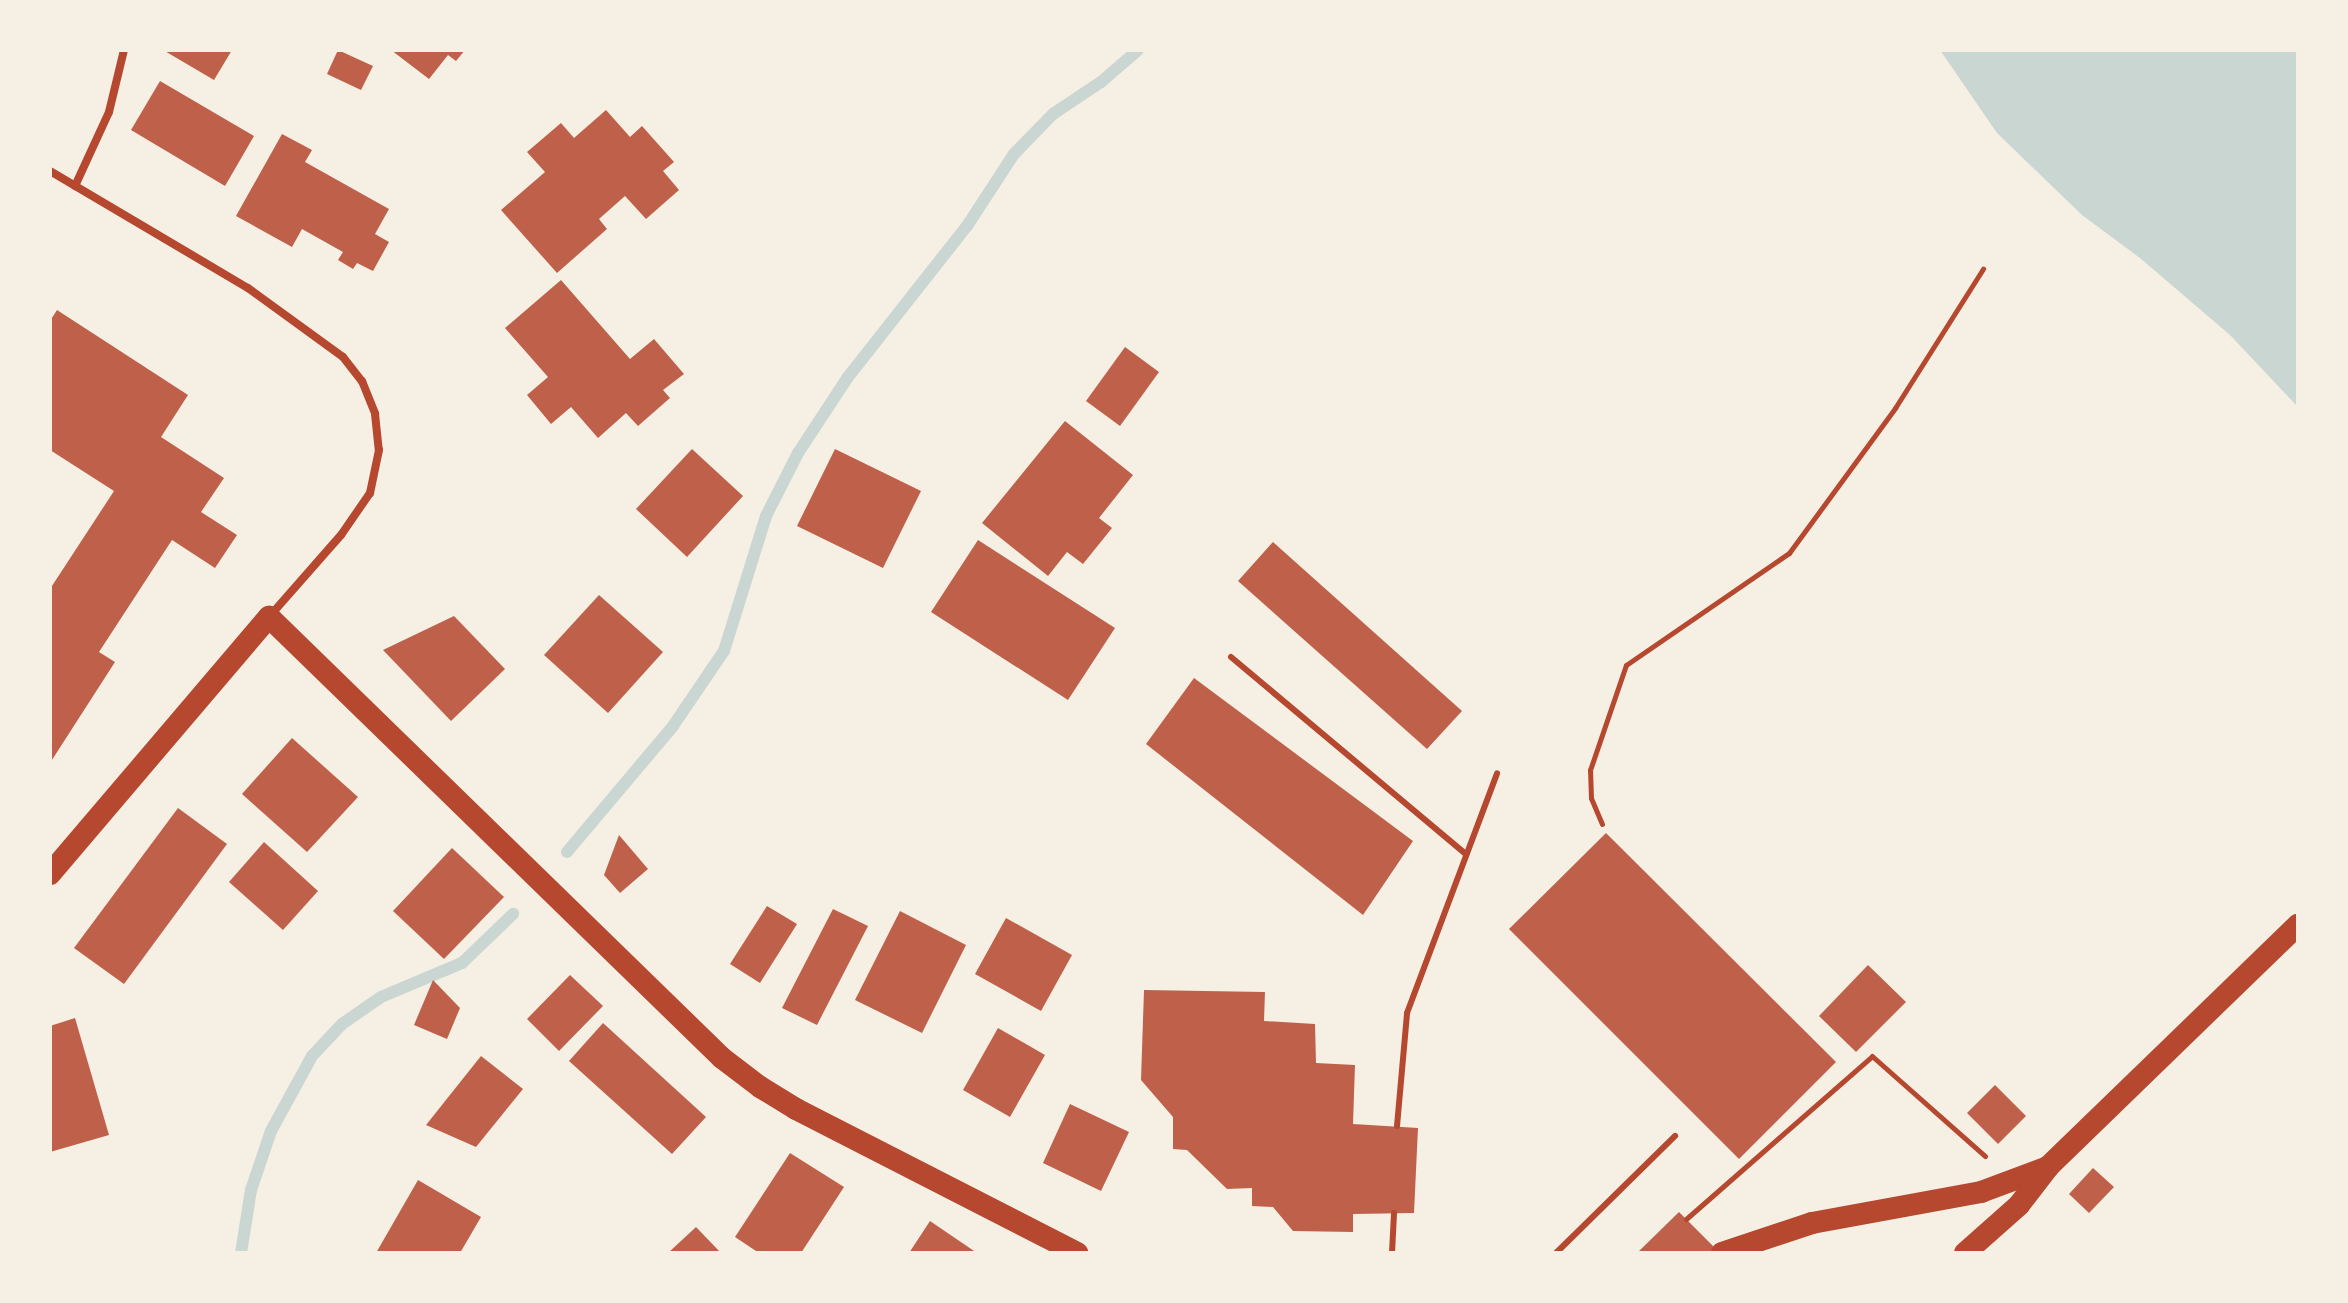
<!DOCTYPE html>
<html>
<head>
<meta charset="utf-8">
<style>
	body { margin:0 }
	#map { position:relative; width:2348px; height:1303px; overflow:hidden; background:#f6efe4; font-family:Lato,sans-serif }
	div>[style] { position:absolute }
	.water>* { inset:0; background:#c9d6d2 }
	.stream>* { height:12px; margin:-6px; padding:0 6px; transform-origin:6px; border-radius:6px; background:#c9d6d2 }
	.building>* { inset:0; background:#bf614a }
	.path>* { height:5px; margin:-2.5px; padding:0 2.5px; transform-origin:2.5px; border-radius:2.5px; background:#b5482f }
	.service>* { height:6px; margin:-3px; padding:0 3px; transform-origin:3px; border-radius:3px; background:#b5482f }
	.minor>* { height:8px; margin:-4px; padding:0 4px; transform-origin:4px; border-radius:4px; background:#b5482f }
	.trunk>* { height:22px; margin:-11px; padding:0 11px; transform-origin:11px; border-radius:11px; background:#b5482f }
	span { translate:-50% -50%; white-space:nowrap; text-align:center; line-height:1.15; -webkit-text-stroke:8px #f6efe4; paint-order:stroke }
	.frame { position:absolute; inset:0; border:52px solid #f6efe4; pointer-events:none }
</style>
</head>
<body>
<div id="map">
	<div class="water">
		<i style="clip-path:polygon(1940px 50px,2298px 50px,2298px 407px,2230px 335px,2140px 258px,2082px 215px,1997px 133px)"></i>
	</div>
	<div class="stream">
		<i style="left:567px;top:852px;width:165px;rotate:-49.9deg"></i>
		<i style="left:673px;top:726px;width:91px;rotate:-55.8deg"></i>
		<i style="left:724px;top:651px;width:141px;rotate:-72.7deg"></i>
		<i style="left:766px;top:516px;width:71px;rotate:-63.1deg"></i>
		<i style="left:798px;top:453px;width:91px;rotate:-56.7deg"></i>
		<i style="left:848px;top:377px;width:192px;rotate:-51.8deg"></i>
		<i style="left:967px;top:226px;width:86px;rotate:-56.9deg"></i>
		<i style="left:1014px;top:154px;width:56px;rotate:-45.7deg"></i>
		<i style="left:1053px;top:114px;width:58px;rotate:-33.7deg"></i>
		<i style="left:1101px;top:82px;width:49px;rotate:-40.9deg"></i>
		<i style="left:241px;top:1253px;width:64px;rotate:-81deg"></i>
		<i style="left:251px;top:1190px;width:62px;rotate:-71.3deg"></i>
		<i style="left:271px;top:1131px;width:85px;rotate:-61.3deg"></i>
		<i style="left:312px;top:1056px;width:44px;rotate:-46.8deg"></i>
		<i style="left:342px;top:1024px;width:47px;rotate:-34.7deg"></i>
		<i style="left:381px;top:997px;width:88px;rotate:-22.8deg"></i>
		<i style="left:462px;top:963px;width:71px;rotate:-43.9deg"></i>
	</div>
	<div class="building">
		<i style="clip-path:polygon(163px 50px,232px 50px,214px 80px)"></i>
		<i style="clip-path:polygon(338px 50px,373px 66px,361px 90px,327px 74px)"></i>
		<i style="clip-path:polygon(391px 50px,465px 50px,456px 61px,448px 55px,429px 79px)"></i>
		<i style="clip-path:polygon(160px 81px,254px 136px,225px 186px,131px 130px)"></i>
		<i style="clip-path:polygon(606px 110px,630px 137px,642px 126px,674px 162px,663px 171px,679px 190px,646px 219px,625px 196px,599px 219px,607px 229px,557px 273px,501px 210px,545px 172px,527px 152px,561px 123px,574px 138px)"></i>
		<i style="clip-path:polygon(282px 134px,312px 150px,305px 162px,389px 209px,375px 234px,389px 242px,373px 271px,357px 263px,353px 269px,338px 260px,343px 252px,302px 229px,292px 247px,236px 216px)"></i>
		<i style="clip-path:polygon(561px 280px,630px 359px,654px 339px,684px 374px,663px 390px,670px 398px,638px 426px,626px 413px,598px 438px,571px 407px,551px 424px,527px 395px,548px 377px,505px 328px)"></i>
		<i style="clip-path:polygon(57px 310px,188px 395px,161px 437px,224px 478px,201px 512px,237px 535px,215px 568px,172px 540px,99px 652px,115px 662px,50px 763px,50px 589px,114px 491px,50px 450px,50px 321px)"></i>
		<i style="clip-path:polygon(1125px 347px,1159px 372px,1120px 426px,1086px 401px)"></i>
		<i style="clip-path:polygon(1065px 421px,1133px 475px,1099px 518px,1112px 528px,1083px 564px,1067px 552px,1048px 576px,982px 523px)"></i>
		<i style="clip-path:polygon(692px 449px,743px 496px,687px 557px,636px 509px)"></i>
		<i style="clip-path:polygon(835px 449px,921px 491px,883px 568px,797px 526px)"></i>
		<i style="clip-path:polygon(978px 540px,1115px 628px,1068px 700px,931px 612px)"></i>
		<i style="clip-path:polygon(1273px 542px,1462px 711px,1427px 749px,1238px 581px)"></i>
		<i style="clip-path:polygon(599px 595px,663px 652px,608px 713px,544px 655px)"></i>
		<i style="clip-path:polygon(454px 616px,505px 669px,451px 721px,383px 650px)"></i>
		<i style="clip-path:polygon(1194px 678px,1413px 841px,1363px 915px,1146px 744px)"></i>
		<i style="clip-path:polygon(292px 738px,358px 797px,307px 852px,242px 794px)"></i>
		<i style="clip-path:polygon(178px 808px,227px 844px,124px 984px,74px 948px)"></i>
		<i style="clip-path:polygon(1606px 833px,1836px 1062px,1739px 1159px,1509px 929px)"></i>
		<i style="clip-path:polygon(619px 835px,648px 869px,620px 893px,604px 875px)"></i>
		<i style="clip-path:polygon(264px 842px,318px 891px,283px 930px,229px 882px)"></i>
		<i style="clip-path:polygon(452px 848px,504px 897px,444px 959px,393px 911px)"></i>
		<i style="clip-path:polygon(767px 906px,797px 924px,760px 983px,730px 964px)"></i>
		<i style="clip-path:polygon(833px 909px,868px 926px,817px 1025px,782px 1008px)"></i>
		<i style="clip-path:polygon(900px 911px,966px 945px,922px 1033px,855px 1000px)"></i>
		<i style="clip-path:polygon(1006px 918px,1072px 955px,1041px 1011px,975px 974px)"></i>
		<i style="clip-path:polygon(1868px 965px,1906px 1002px,1856px 1052px,1819px 1016px)"></i>
		<i style="clip-path:polygon(570px 975px,603px 1006px,559px 1051px,527px 1019px)"></i>
		<i style="clip-path:polygon(433px 980px,460px 1008px,447px 1039px,414px 1025px)"></i>
		<i style="clip-path:polygon(1144px 990px,1265px 992px,1264px 1021px,1315px 1024px,1316px 1063px,1355px 1065px,1353px 1124px,1418px 1128px,1414px 1213px,1353px 1214px,1353px 1232px,1293px 1231px,1273px 1207px,1252px 1206px,1252px 1188px,1227px 1189px,1187px 1150px,1173px 1149px,1173px 1117px,1141px 1080px)"></i>
		<i style="clip-path:polygon(75px 1018px,109px 1135px,50px 1152px,50px 1026px)"></i>
		<i style="clip-path:polygon(603px 1023px,706px 1117px,672px 1154px,569px 1061px)"></i>
		<i style="clip-path:polygon(998px 1028px,1045px 1055px,1010px 1117px,963px 1090px)"></i>
		<i style="clip-path:polygon(481px 1056px,523px 1089px,476px 1147px,426px 1125px)"></i>
		<i style="clip-path:polygon(1995px 1085px,2026px 1116px,1998px 1144px,1967px 1113px)"></i>
		<i style="clip-path:polygon(1070px 1104px,1129px 1132px,1101px 1191px,1043px 1163px)"></i>
		<i style="clip-path:polygon(790px 1153px,844px 1187px,801px 1253px,759px 1253px,735px 1237px)"></i>
		<i style="clip-path:polygon(2093px 1168px,2114px 1187px,2089px 1213px,2069px 1194px)"></i>
		<i style="clip-path:polygon(418px 1180px,481px 1217px,460px 1253px,376px 1253px)"></i>
		<i style="clip-path:polygon(1679px 1212px,1720px 1253px,1637px 1253px)"></i>
		<i style="clip-path:polygon(930px 1221px,977px 1253px,909px 1253px)"></i>
		<i style="clip-path:polygon(696px 1227px,721px 1253px,668px 1253px)"></i>
	</div>
	<div class="path">
		<i style="left:1602px;top:824px;width:28px;rotate:-113deg"></i>
		<i style="left:1591px;top:798px;width:28px;rotate:-92deg"></i>
		<i style="left:1590px;top:770px;width:111px;rotate:-71.1deg"></i>
		<i style="left:1626px;top:665px;width:198px;rotate:-34.5deg"></i>
		<i style="left:1789px;top:553px;width:180px;rotate:-53.8deg"></i>
		<i style="left:1895px;top:408px;width:165px;rotate:-57.7deg"></i>
		<i style="left:1686px;top:1219px;width:247px;rotate:-41.2deg"></i>
		<i style="left:1872px;top:1056px;width:151px;rotate:41.5deg"></i>
	</div>
	<div class="service">
		<i style="left:1231px;top:657px;width:307px;rotate:40deg"></i>
		<i style="left:1397px;top:1126px;width:113px;rotate:-84.9deg"></i>
		<i style="left:1407px;top:1013px;width:256px;rotate:-69.4deg"></i>
		<i style="left:1392px;top:1253px;width:40px;rotate:-87.1deg"></i>
		<i style="left:1556px;top:1253px;width:167px;rotate:-44.5deg"></i>
	</div>
	<div class="minor">
		<i style="left:50px;top:171px;width:230px;rotate:30.6deg"></i>
		<i style="left:248px;top:288px;width:117px;rotate:36deg"></i>
		<i style="left:343px;top:357px;width:31px;rotate:52deg"></i>
		<i style="left:362px;top:381px;width:35px;rotate:68deg"></i>
		<i style="left:375px;top:414px;width:36px;rotate:84deg"></i>
		<i style="left:379px;top:450px;width:44px;rotate:101.8deg"></i>
		<i style="left:370px;top:493px;width:51px;rotate:124.6deg"></i>
		<i style="left:341px;top:535px;width:109px;rotate:131.3deg"></i>
		<i style="left:75px;top:186px;width:81px;rotate:-65.3deg"></i>
		<i style="left:109px;top:112px;width:64px;rotate:-76.4deg"></i>
	</div>
	<div class="trunk">
		<i style="left:50px;top:874px;width:338px;rotate:-49.6deg"></i>
		<i style="left:269px;top:617px;width:632px;rotate:44.23deg"></i>
		<i style="left:722px;top:1058px;width:48px;rotate:37.3deg"></i>
		<i style="left:760px;top:1087px;width:42px;rotate:31.4deg"></i>
		<i style="left:796px;top:1109px;width:316px;rotate:27.1deg"></i>
		<i style="left:1722px;top:1253px;width:95px;rotate:-18.4deg"></i>
		<i style="left:1812px;top:1223px;width:172px;rotate:-10.4deg"></i>
		<i style="left:1981px;top:1192px;width:72px;rotate:-20.5deg"></i>
		<i style="left:1965px;top:1253px;width:72px;rotate:-41.6deg"></i>
		<i style="left:2019px;top:1205px;width:49px;rotate:-52.4deg"></i>
		<i style="left:2049px;top:1166px;width:347px;rotate:-44.1deg"></i>
	</div>
	<div class="frame"></div>
</div>
</body>
</html>
